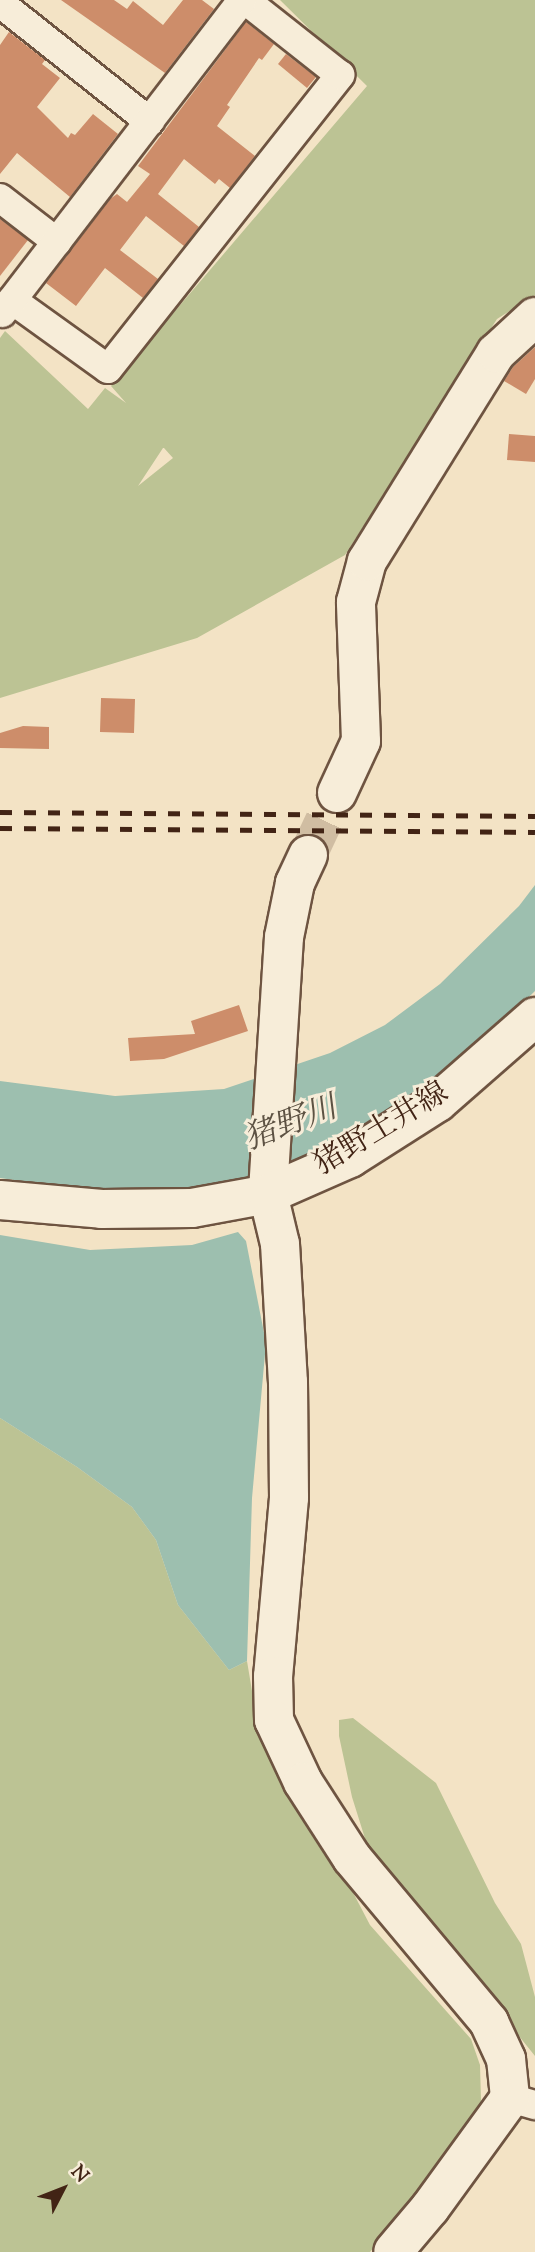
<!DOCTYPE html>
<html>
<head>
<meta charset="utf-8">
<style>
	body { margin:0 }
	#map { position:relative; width:535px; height:2252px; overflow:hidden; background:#f3e3c5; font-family:"Sorts Mill Goudy","Noto Serif JP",serif }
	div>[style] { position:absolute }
	.green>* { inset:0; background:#bcc394 }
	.water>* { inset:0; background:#9dbfaf }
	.building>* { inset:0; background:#cd8d6a }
	.secondary-tunnel>* { height:38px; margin-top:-19px; transform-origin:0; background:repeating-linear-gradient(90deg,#d0bda2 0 38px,transparent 0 57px) }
	.roads { filter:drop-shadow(2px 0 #6e5441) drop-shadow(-2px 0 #6e5441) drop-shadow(0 2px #6e5441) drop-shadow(0 -2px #6e5441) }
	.street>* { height:28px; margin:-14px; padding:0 14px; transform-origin:14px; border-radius:14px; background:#f7edd9 }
	.secondary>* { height:38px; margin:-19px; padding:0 19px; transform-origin:19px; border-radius:19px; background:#f7edd9 }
	.rail>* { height:5px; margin-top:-2.5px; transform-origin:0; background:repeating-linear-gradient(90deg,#422415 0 12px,transparent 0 24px) }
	span { translate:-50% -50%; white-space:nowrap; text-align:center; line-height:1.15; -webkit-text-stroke:6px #f7edd9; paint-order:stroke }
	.street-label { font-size:30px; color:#422415 }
	.water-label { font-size:32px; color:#5d5243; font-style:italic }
	.north { position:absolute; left:28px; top:2154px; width:70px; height:70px; -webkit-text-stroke:5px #f7edd9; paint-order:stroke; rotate:48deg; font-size:19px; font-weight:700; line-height:28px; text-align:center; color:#422415 }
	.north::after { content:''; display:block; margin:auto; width:24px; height:32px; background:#422415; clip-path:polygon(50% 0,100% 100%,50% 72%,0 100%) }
</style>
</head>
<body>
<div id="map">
	<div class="green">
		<i style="clip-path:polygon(evenodd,280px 0,535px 0,535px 295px,497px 319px,345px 555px,197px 638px,0 698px,0 338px,5px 331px,88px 409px,105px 388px,126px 403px,111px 386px,367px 86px,280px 0,164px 448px,173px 458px,138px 486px,163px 448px,164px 448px)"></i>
		<i style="clip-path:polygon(0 1418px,77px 1467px,132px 1507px,156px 1540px,178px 1605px,229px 1670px,247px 1661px,257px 1721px,275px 1770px,347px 1881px,370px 1925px,471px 2039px,480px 2065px,481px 2101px,475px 2129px,370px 2252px,0 2252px)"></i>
		<i style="clip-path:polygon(353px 1718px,436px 1783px,495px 1903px,521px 1944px,535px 1997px,535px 2056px,368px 1848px,352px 1797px,339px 1736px,339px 1720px)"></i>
	</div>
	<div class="water">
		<i style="clip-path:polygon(535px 885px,535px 991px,488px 1037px,409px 1106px,302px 1157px,247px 1177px,201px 1187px,77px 1189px,0 1178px,0 1081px,115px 1096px,224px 1089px,330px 1053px,385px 1025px,440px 984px,519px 906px)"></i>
		<i style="clip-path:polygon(238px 1232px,246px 1241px,266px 1343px,252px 1498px,247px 1661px,229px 1670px,178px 1605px,156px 1540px,132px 1507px,77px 1467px,0 1418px,0 1235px,90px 1250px,192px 1245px)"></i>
	</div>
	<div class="building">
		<i style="clip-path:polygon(61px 0,114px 0,127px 9px,133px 1px,163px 25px,183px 0,202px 0,214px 9px,165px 73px)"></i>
		<i style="clip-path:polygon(246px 22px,274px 44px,262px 60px,259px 58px,227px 105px,230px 107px,217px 126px,255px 156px,230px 188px,219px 179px,215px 184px,184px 159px,158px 194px,199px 227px,184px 246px,146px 216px,120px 250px,158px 279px,143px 298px,105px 268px,76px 306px,46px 283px,110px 199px,117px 194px,127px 202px,150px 174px,138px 166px)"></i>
		<i style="clip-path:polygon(9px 32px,45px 60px,42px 64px,60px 78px,37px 107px,68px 138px,71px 133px,75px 135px,93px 114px,118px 134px,70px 197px,17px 153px,0 174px,0 45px)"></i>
		<i style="clip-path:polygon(286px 54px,316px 77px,307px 88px,278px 64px)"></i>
		<i style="clip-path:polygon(0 219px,28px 240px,0 276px)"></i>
		<i style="clip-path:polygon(535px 347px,535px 379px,526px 394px,504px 381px,513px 367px)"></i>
		<i style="clip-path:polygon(509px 434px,535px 436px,535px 462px,507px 460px)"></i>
		<i style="clip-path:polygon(101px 698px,135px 699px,134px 733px,100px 732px)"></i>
		<i style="clip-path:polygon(23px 726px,49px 727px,49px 749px,0 748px,0 733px)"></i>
		<i style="clip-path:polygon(239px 1005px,248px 1031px,164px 1059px,130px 1061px,128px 1038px,195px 1034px,191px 1021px)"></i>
	</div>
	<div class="secondary-tunnel">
		<i style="left:308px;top:855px;width:68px;rotate:-64.9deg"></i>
	</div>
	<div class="roads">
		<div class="street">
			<i style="left:0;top:3px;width:191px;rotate:38.4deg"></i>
			<i style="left:0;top:198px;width:72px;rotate:37.7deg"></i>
			<i style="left:12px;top:300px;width:118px;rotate:35.7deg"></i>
			<i style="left:108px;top:369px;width:375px;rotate:-51.7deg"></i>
			<i style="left:340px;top:75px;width:121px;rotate:-141.7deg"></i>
			<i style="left:2px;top:313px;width:394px;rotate:-52.5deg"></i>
			<i style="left:510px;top:2098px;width:26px;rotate:16deg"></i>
		</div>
		<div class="secondary">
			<i style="left:337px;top:793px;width:57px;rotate:-65.2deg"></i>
			<i style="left:361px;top:741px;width:139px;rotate:-92.1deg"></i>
			<i style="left:356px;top:602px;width:42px;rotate:-75deg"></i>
			<i style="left:367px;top:561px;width:245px;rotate:-58.2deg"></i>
			<i style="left:496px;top:353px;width:53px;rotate:-42.7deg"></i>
			<i style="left:308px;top:855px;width:31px;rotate:115deg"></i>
			<i style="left:295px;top:883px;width:55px;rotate:101.5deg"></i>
			<i style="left:284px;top:937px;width:257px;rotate:93.6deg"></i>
			<i style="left:268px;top:1194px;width:51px;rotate:76.5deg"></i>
			<i style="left:280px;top:1244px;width:138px;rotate:86.7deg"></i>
			<i style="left:288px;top:1382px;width:116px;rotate:89.5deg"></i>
			<i style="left:289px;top:1498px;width:179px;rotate:95.1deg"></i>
			<i style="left:273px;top:1676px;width:44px;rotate:88.7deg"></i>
			<i style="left:274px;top:1720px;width:68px;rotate:64.9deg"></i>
			<i style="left:303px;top:1782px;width:90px;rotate:57.2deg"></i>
			<i style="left:352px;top:1858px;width:214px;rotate:50.1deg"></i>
			<i style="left:489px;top:2022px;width:41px;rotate:65.3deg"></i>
			<i style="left:506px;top:2059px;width:39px;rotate:84deg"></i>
			<i style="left:510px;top:2098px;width:136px;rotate:126deg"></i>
			<i style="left:430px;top:2208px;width:57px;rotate:130.1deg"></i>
			<i style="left:0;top:1200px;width:102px;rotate:5deg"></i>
			<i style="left:102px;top:1209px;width:90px;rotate:-0.6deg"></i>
			<i style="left:192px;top:1208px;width:77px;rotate:-10.4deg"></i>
			<i style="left:268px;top:1194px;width:90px;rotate:-23.7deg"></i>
			<i style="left:350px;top:1158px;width:104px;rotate:-32.5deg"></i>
			<i style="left:438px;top:1102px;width:129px;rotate:-41.2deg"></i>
		</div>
	</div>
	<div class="rail">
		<i style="left:0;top:812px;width:535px;rotate:0.43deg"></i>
		<i style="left:0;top:828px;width:535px;rotate:0.43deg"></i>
	</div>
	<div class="street-label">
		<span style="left:382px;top:1130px;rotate:-31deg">猪野土井線</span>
	</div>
	<div class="water-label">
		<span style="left:291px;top:1125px;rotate:-21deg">猪野川</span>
	</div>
	<div class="north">N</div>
</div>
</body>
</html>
